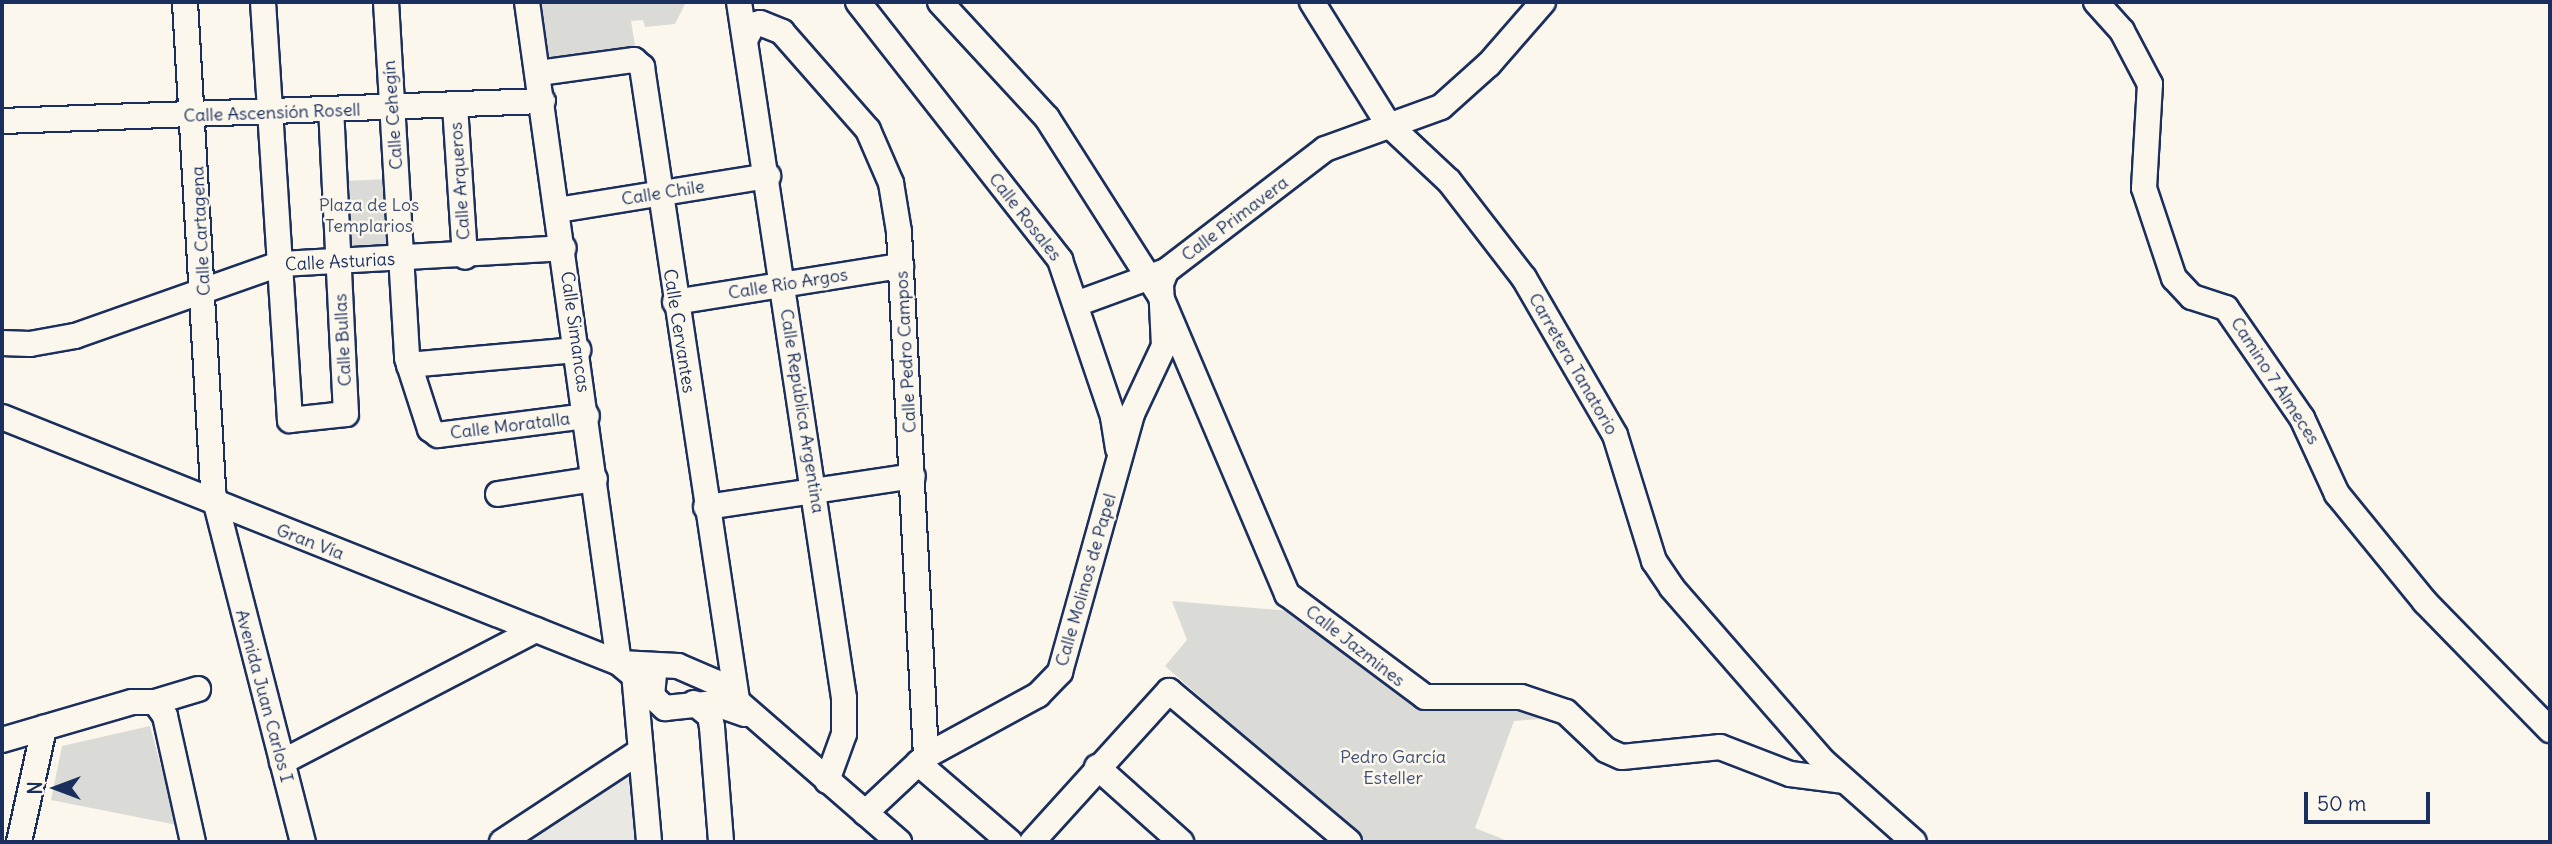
<!DOCTYPE html>
<html>
<head>
<meta charset="utf-8">
<style>
	body { margin:0 }
	#map { position:relative; width:2552px; height:844px; overflow:hidden; background:#fbf7ec; font-family:Delius,sans-serif }
	div>[style] { position:absolute }
	.built>* { inset:0; background:#eae8e2 }
	.green>* { inset:0; background:#dadad7 }
	.roads { filter:drop-shadow(2px 0 #1b2f5e) drop-shadow(-2px 0 #1b2f5e) drop-shadow(0 2px #1b2f5e) drop-shadow(0 -2px #1b2f5e) }
	.minor>* { height:24px; margin:-12px; padding:0 12px; transform-origin:12px; border-radius:12px; background:#fbf7ec }
	span { translate:-50% -50%; white-space:nowrap; text-align:center; line-height:1.15; -webkit-text-stroke:5px #fbf7ec; paint-order:stroke }
	.street-label { font-size:18px; color:#1b2f5e }
	.park-label { font-size:18px; color:#415176 }
	.frame { position:absolute; inset:0; border:4px solid #1b2f5e; pointer-events:none }
	.north { position:absolute; left:21px; top:753px; width:70px; height:70px; -webkit-text-stroke:5px #fbf7ec; paint-order:stroke; rotate:270deg; font-size:19px; font-weight:700; line-height:28px; text-align:center; color:#1b2f5e }
	.north::after { content:''; display:block; margin:auto; width:24px; height:32px; background:#1b2f5e; clip-path:polygon(50% 0,100% 100%,50% 72%,0 100%) }
	.scale { position:absolute; left:2304px; top:792px; width:126px; height:32px; box-sizing:border-box; border:4px solid #1b2f5e; border-top:0; padding-left:9px; font-size:21px; line-height:24px; white-space:nowrap; color:#1b2f5e; -webkit-text-stroke:5px #fbf7ec; paint-order:stroke }
</style>
</head>
<body>
<div id="map">
	<div class="built">
		<i style="clip-path:polygon(629px 771px,636px 842px,522px 842px)"></i>
	</div>
	<div class="green">
		<i style="clip-path:polygon(537px 2px,686px 2px,675px 24px,645px 27px,643px 20px,631px 21px,636px 51px,546px 64px)"></i>
		<i style="clip-path:polygon(388px 179px,393px 252px,348px 254px,345px 181px)"></i>
		<i style="clip-path:polygon(1172px 601px,1301px 612px,1415px 698px,1499px 700px,1552px 718px,1514px 721px,1475px 828px,1510px 842px,1365px 842px,1165px 666px,1187px 640px)"></i>
		<i style="clip-path:polygon(150px 726px,177px 825px,51px 800px,62px 746px)"></i>
	</div>
	<div class="roads">
		<div class="minor">
			<i style="left:185px;top:2px;width:491px;rotate:86.7deg"></i>
			<i style="left:213px;top:492px;width:361px;rotate:75.6deg"></i>
			<i style="left:263px;top:2px;width:419px;rotate:86.3deg"></i>
			<i style="left:290px;top:420px;width:56px;rotate:-6.1deg"></i>
			<i style="left:346px;top:414px;width:304px;rotate:-92.8deg"></i>
			<i style="left:386px;top:2px;width:357px;rotate:86.6deg"></i>
			<i style="left:407px;top:358px;width:75px;rotate:72.1deg"></i>
			<i style="left:430px;top:429px;width:10px;rotate:37deg"></i>
			<i style="left:438px;top:435px;width:150px;rotate:-7.3deg"></i>
			<i style="left:527px;top:2px;width:667px;rotate:82.08deg"></i>
			<i style="left:739px;top:2px;width:704px;rotate:81.42deg"></i>
			<i style="left:844px;top:698px;width:36px;rotate:90deg"></i>
			<i style="left:844px;top:734px;width:50px;rotate:109.9deg"></i>
			<i style="left:858px;top:2px;width:328px;rotate:51.9deg"></i>
			<i style="left:1060px;top:260px;width:166px;rotate:71.3deg"></i>
			<i style="left:1113px;top:417px;width:32px;rotate:81deg"></i>
			<i style="left:940px;top:2px;width:158px;rotate:47.3deg"></i>
			<i style="left:1047px;top:118px;width:212px;rotate:57.5deg"></i>
			<i style="left:1161px;top:297px;width:323px;rotate:67deg"></i>
			<i style="left:1287px;top:594px;width:172px;rotate:36.7deg"></i>
			<i style="left:1425px;top:697px;width:96px"></i>
			<i style="left:1521px;top:697px;width:47px;rotate:18.4deg"></i>
			<i style="left:1566px;top:712px;width:55px;rotate:43.5deg"></i>
			<i style="left:1606px;top:750px;width:17px;rotate:24deg"></i>
			<i style="left:1622px;top:757px;width:99px;rotate:-5.8deg"></i>
			<i style="left:1720px;top:747px;width:75px;rotate:21.1deg"></i>
			<i style="left:1790px;top:774px;width:55px;rotate:7.3deg"></i>
			<i style="left:1312px;top:2px;width:144px;rotate:58.1deg"></i>
			<i style="left:1388px;top:124px;width:83px;rotate:43.1deg"></i>
			<i style="left:1449px;top:181px;width:123px;rotate:52.3deg"></i>
			<i style="left:1524px;top:278px;width:181px;rotate:59.9deg"></i>
			<i style="left:1615px;top:435px;width:132px;rotate:72.8deg"></i>
			<i style="left:1654px;top:561px;width:32px;rotate:56deg"></i>
			<i style="left:1672px;top:588px;width:231px;rotate:48.9deg"></i>
			<i style="left:1824px;top:762px;width:120px;rotate:41.6deg"></i>
			<i style="left:2096px;top:2px;width:39px;rotate:48deg"></i>
			<i style="left:2122px;top:31px;width:60px;rotate:62.2deg"></i>
			<i style="left:2150px;top:84px;width:104px;rotate:93.3deg"></i>
			<i style="left:2144px;top:188px;width:95px;rotate:71.6deg"></i>
			<i style="left:2174px;top:278px;width:26px;rotate:47deg"></i>
			<i style="left:2192px;top:297px;width:36px;rotate:18deg"></i>
			<i style="left:2226px;top:308px;width:134px;rotate:55.4deg"></i>
			<i style="left:2302px;top:418px;width:84px;rotate:65.3deg"></i>
			<i style="left:2337px;top:494px;width:139px;rotate:50.8deg"></i>
			<i style="left:2425px;top:602px;width:179px;rotate:45.7deg"></i>
			<i style="left:746px;top:38px;width:15px;rotate:-62deg"></i>
			<i style="left:753px;top:25px;width:7px;rotate:-16deg"></i>
			<i style="left:760px;top:23px;width:24px;rotate:22deg"></i>
			<i style="left:782px;top:32px;width:130px;rotate:48.7deg"></i>
			<i style="left:868px;top:130px;width:58px;rotate:66.5deg"></i>
			<i style="left:891px;top:183px;width:50px;rotate:80.7deg"></i>
			<i style="left:899px;top:232px;width:525px;rotate:87.05deg"></i>
			<i style="left:539px;top:73px;width:96px;rotate:-7.8deg"></i>
			<i style="left:634px;top:60px;width:11px;rotate:41deg"></i>
			<i style="left:642px;top:67px;width:640px;rotate:81.46deg"></i>
			<i style="left:455px;top:106px;width:151px;rotate:86.2deg"></i>
			<i style="left:2px;top:121px;width:541px;rotate:-2.12deg"></i>
			<i style="left:558px;top:210px;width:213px;rotate:-9.2deg"></i>
			<i style="left:675px;top:302px;width:229px;rotate:-9.1deg"></i>
			<i style="left:1076px;top:304px;width:96px;rotate:-20.1deg"></i>
			<i style="left:1166px;top:271px;width:200px;rotate:-37.5deg"></i>
			<i style="left:1325px;top:149px;width:123px;rotate:-19.9deg"></i>
			<i style="left:1441px;top:107px;width:64px;rotate:-41.9deg"></i>
			<i style="left:1489px;top:64px;width:82px;rotate:-48.9deg"></i>
			<i style="left:2px;top:343px;width:28px;rotate:2deg"></i>
			<i style="left:30px;top:344px;width:46px;rotate:-10.1deg"></i>
			<i style="left:75px;top:336px;width:217px;rotate:-19.4deg"></i>
			<i style="left:280px;top:264px;width:284px;rotate:-3.2deg"></i>
			<i style="left:409px;top:365px;width:170px;rotate:-5.1deg"></i>
			<i style="left:2px;top:417px;width:664px;rotate:21.74deg"></i>
			<i style="left:619px;top:663px;width:39px;rotate:40deg"></i>
			<i style="left:498px;top:494px;width:98px;rotate:-8.8deg"></i>
			<i style="left:706px;top:507px;width:209px;rotate:-8.5deg"></i>
			<i style="left:620px;top:663px;width:58px;rotate:3deg"></i>
			<i style="left:678px;top:666px;width:40px;rotate:23.4deg"></i>
			<i style="left:715px;top:682px;width:244px;rotate:41deg"></i>
			<i style="left:634px;top:673px;width:170px;rotate:84.9deg"></i>
			<i style="left:654px;top:674px;width:22px;rotate:95deg"></i>
			<i style="left:652px;top:696px;width:18px;rotate:43deg"></i>
			<i style="left:665px;top:708px;width:48px;rotate:-5.9deg"></i>
			<i style="left:713px;top:703px;width:34px;rotate:19deg"></i>
			<i style="left:155px;top:702px;width:17px;rotate:54deg"></i>
			<i style="left:165px;top:716px;width:129px;rotate:77.5deg"></i>
			<i style="left:694px;top:703px;width:21px;rotate:39deg"></i>
			<i style="left:710px;top:716px;width:11px;rotate:80deg"></i>
			<i style="left:712px;top:727px;width:115px;rotate:85.5deg"></i>
			<i style="left:2px;top:740px;width:135px;rotate:-16.3deg"></i>
			<i style="left:132px;top:702px;width:23px"></i>
			<i style="left:155px;top:702px;width:45px;rotate:-16.8deg"></i>
			<i style="left:282px;top:762px;width:286px;rotate:-27.5deg"></i>
			<i style="left:918px;top:763px;width:121px;rotate:40.7deg"></i>
			<i style="left:1097px;top:767px;width:113px;rotate:41.8deg"></i>
			<i style="left:865px;top:813px;width:83px;rotate:-43.1deg"></i>
			<i style="left:926px;top:756px;width:128px;rotate:-28.6deg"></i>
			<i style="left:1038px;top:695px;width:32px;rotate:-46deg"></i>
			<i style="left:1060px;top:672px;width:268px;rotate:-74.4deg"></i>
			<i style="left:1132px;top:414px;width:75px;rotate:-64.8deg"></i>
			<i style="left:1164px;top:346px;width:62px;rotate:-92.8deg"></i>
			<i style="left:1161px;top:284px;width:14px;rotate:-69deg"></i>
			<i style="left:19px;top:842px;width:117px;rotate:-77.6deg"></i>
			<i style="left:502px;top:842px;width:164px;rotate:-33.3deg"></i>
			<i style="left:1032px;top:842px;width:204px;rotate:-47.8deg"></i>
			<i style="left:1169px;top:691px;width:235px;rotate:40deg"></i>
		</div>
	</div>
	<div class="street-label">
		<span style="left:272px;top:113px;rotate:-2deg">Calle Ascensión Rosell</span>
		<span style="left:393px;top:115px;rotate:-94deg">Calle Cehegín</span>
		<span style="left:460px;top:181px;rotate:-94deg">Calle Arqueros</span>
		<span style="left:663px;top:193px;rotate:-9deg">Calle Chile</span>
		<span style="left:1025px;top:217px;rotate:52deg">Calle Rosales</span>
		<span style="left:1235px;top:219px;rotate:-37deg">Calle Primavera</span>
		<span style="left:201px;top:231px;rotate:-93deg">Calle Cartagena</span>
		<span style="left:340px;top:262px;rotate:-3deg">Calle Asturias</span>
		<span style="left:788px;top:284px;rotate:-9deg">Calle Río Argos</span>
		<span style="left:679px;top:331px;rotate:81deg">Calle Cervantes</span>
		<span style="left:575px;top:332px;rotate:82deg">Calle Simancas</span>
		<span style="left:343px;top:340px;rotate:-93deg">Calle Bullas</span>
		<span style="left:906px;top:352px;rotate:-93deg">Calle Pedro Campos</span>
		<span style="left:1573px;top:364px;rotate:60deg">Carretera Tanatorio</span>
		<span style="left:2275px;top:381px;rotate:57deg">Camino 7 Almeces</span>
		<span style="left:802px;top:411px;rotate:81deg">Calle República Argentina</span>
		<span style="left:510px;top:426px;rotate:-7deg">Calle Moratalla</span>
		<span style="left:310px;top:542px;rotate:21deg">Gran Vía</span>
		<span style="left:1086px;top:580px;rotate:-74deg">Calle Molinos de Papel</span>
		<span style="left:1355px;top:646px;rotate:38deg">Calle Jazmines</span>
		<span style="left:264px;top:696px;rotate:75deg">Avenida Juan Carlos I</span>
	</div>
	<div class="park-label">
		<span style="left:369px;top:216px">Plaza de Los<br>Templarios</span>
		<span style="left:1393px;top:768px">Pedro García<br>Esteller</span>
	</div>
	<div class="frame"></div>
	<div class="north">N</div>
	<div class="scale">50 m</div>
</div>
</body>
</html>
